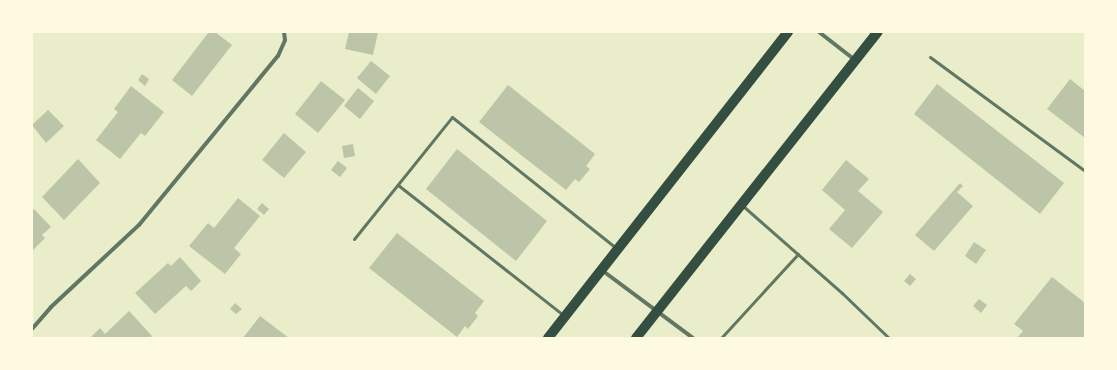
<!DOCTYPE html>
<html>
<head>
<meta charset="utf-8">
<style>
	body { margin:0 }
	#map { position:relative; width:1117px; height:370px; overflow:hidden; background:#e9edc9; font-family:"Exo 2",sans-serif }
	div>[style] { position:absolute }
	.building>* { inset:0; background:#bcc5a7 }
	.service>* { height:3px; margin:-1.5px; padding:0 1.5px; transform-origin:1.5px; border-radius:1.5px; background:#617663 }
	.minor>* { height:4px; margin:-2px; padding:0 2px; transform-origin:2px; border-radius:2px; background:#617663 }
	.primary>* { height:10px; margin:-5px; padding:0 5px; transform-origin:5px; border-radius:5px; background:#344e41 }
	span { translate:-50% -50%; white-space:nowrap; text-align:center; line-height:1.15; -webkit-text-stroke:3px #fefae0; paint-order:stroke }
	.frame { position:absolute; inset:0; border:33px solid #fefae0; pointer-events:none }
</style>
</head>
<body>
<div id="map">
	<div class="building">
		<i style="clip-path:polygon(209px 32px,215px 32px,232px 45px,192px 96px,172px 80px)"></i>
		<i style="clip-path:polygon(349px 32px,378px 32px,373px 55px,345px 49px)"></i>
		<i style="clip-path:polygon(371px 61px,390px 76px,376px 94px,357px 78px)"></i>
		<i style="clip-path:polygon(142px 74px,149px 79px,145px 86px,138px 80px)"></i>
		<i style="clip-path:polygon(1070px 79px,1085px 91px,1085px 138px,1047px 109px)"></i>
		<i style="clip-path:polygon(321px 81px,345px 100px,318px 133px,295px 114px)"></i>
		<i style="clip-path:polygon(937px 84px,1064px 183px,1040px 214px,914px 114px)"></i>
		<i style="clip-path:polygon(508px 85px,595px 154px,586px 166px,590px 169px,579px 182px,575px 179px,566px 190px,479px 122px)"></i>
		<i style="clip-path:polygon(131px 86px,164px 112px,145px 136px,141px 133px,120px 159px,96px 140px,118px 112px,114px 109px)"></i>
		<i style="clip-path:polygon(358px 88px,374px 101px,360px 119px,344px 106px)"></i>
		<i style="clip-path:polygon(48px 110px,64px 126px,46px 143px,32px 125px)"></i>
		<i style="clip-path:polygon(284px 133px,306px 152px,284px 178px,262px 160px)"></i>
		<i style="clip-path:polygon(353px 144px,355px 156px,344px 158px,342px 146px)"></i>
		<i style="clip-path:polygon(457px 149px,547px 221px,516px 261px,426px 189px)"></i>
		<i style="clip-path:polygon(78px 159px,100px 183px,64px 220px,42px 197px)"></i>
		<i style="clip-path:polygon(846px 160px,869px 179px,858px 191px,883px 212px,852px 248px,829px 229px,845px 210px,822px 190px)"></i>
		<i style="clip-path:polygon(338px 161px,347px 168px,340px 177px,331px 170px)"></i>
		<i style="clip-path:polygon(960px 183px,963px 186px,957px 192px,973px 206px,934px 251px,915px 235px)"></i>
		<i style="clip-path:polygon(238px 198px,260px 216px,234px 248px,241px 254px,225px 274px,189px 246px,208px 223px,214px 228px)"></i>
		<i style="clip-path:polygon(262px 203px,269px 209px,264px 215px,257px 209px)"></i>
		<i style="clip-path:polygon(34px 209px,51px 227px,42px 235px,45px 238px,32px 251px,32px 211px)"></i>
		<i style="clip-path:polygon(397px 233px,484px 301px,475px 313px,478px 316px,468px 329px,465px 326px,457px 337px,369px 268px)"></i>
		<i style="clip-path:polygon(974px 242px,986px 250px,976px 264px,965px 256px)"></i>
		<i style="clip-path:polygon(180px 257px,201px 281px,191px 291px,186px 286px,155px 314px,135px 293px,168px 263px,171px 266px)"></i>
		<i style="clip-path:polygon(910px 274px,916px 279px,910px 286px,904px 281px)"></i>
		<i style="clip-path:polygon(1052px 277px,1085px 303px,1085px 338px,1017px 338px,1023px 331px,1014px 324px)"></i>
		<i style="clip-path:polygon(979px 299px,987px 305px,981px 313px,973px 306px)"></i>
		<i style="clip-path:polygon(235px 303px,242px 309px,236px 314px,230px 309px)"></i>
		<i style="clip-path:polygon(129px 311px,152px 336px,150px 338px,90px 338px,100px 328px,105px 334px)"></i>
		<i style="clip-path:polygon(260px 316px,289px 338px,243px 338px)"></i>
	</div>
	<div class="service">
		<i style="left:930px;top:57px;width:192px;rotate:36.3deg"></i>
		<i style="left:398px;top:185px;width:210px;rotate:38.2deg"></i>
		<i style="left:743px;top:206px;width:132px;rotate:41.3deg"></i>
		<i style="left:842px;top:293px;width:65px;rotate:43.8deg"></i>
		<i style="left:354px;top:239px;width:156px;rotate:-51.2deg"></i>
		<i style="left:452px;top:117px;width:210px;rotate:38.6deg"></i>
		<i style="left:721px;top:338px;width:114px;rotate:-47.5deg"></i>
	</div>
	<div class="minor">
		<i style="left:819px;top:32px;width:46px;rotate:37.9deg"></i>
		<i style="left:603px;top:271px;width:112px;rotate:36.7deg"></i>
		<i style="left:32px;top:329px;width:29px;rotate:-49deg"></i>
		<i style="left:51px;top:307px;width:120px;rotate:-43deg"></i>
		<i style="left:139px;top:225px;width:219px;rotate:-50.6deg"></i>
		<i style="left:278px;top:56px;width:17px;rotate:-66deg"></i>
		<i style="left:285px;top:40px;width:8px;rotate:-97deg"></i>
	</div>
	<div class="primary">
		<i style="left:548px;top:338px;width:389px;rotate:-51.9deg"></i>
		<i style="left:636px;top:338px;width:390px;rotate:-51.7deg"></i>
	</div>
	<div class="frame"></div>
</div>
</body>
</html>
